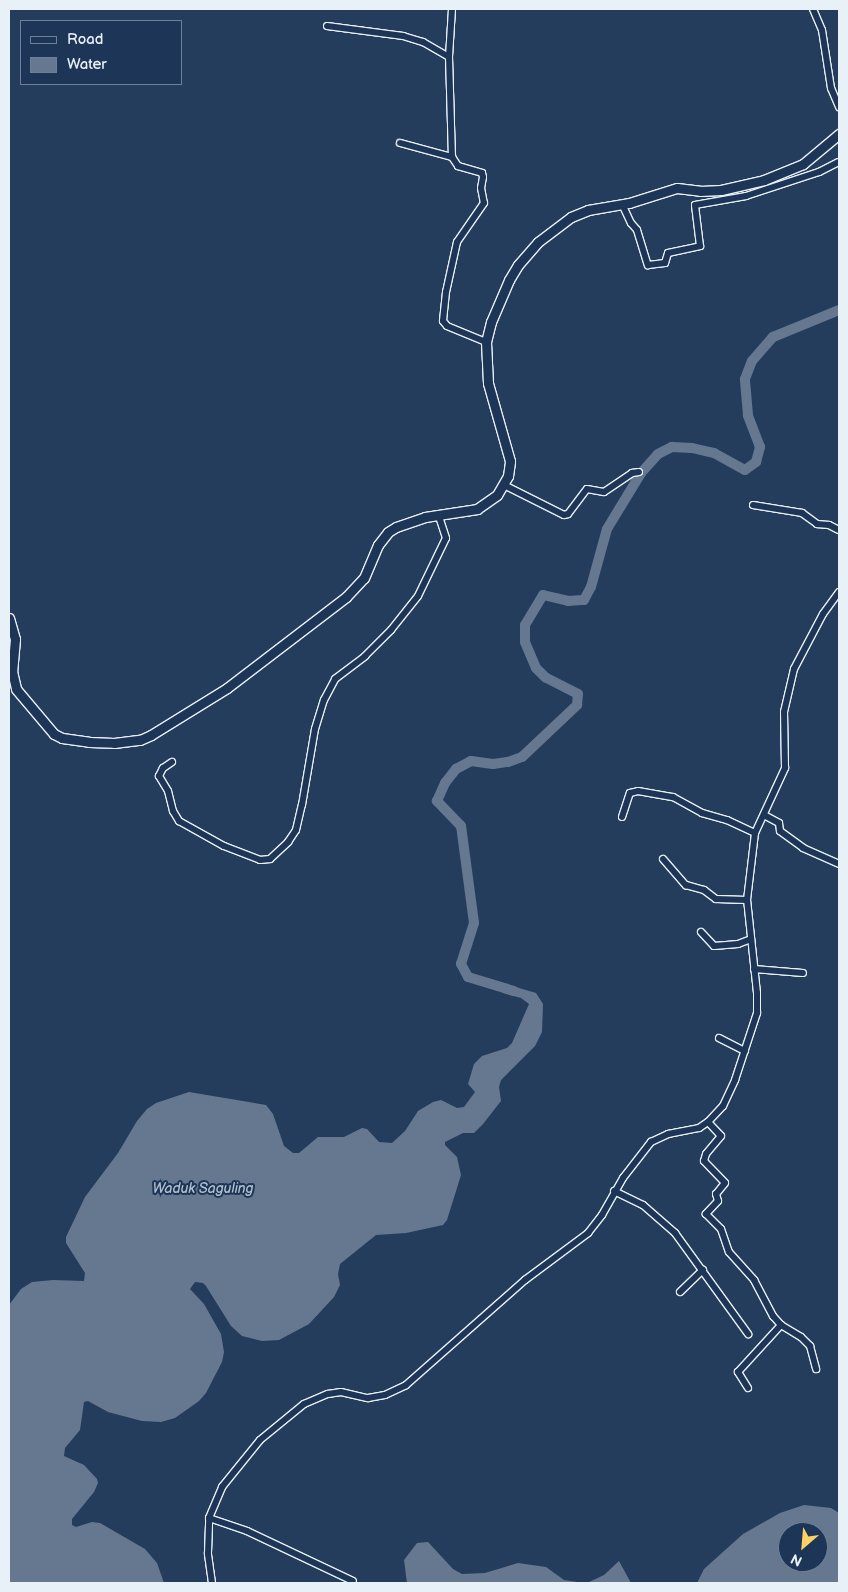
<!DOCTYPE html>
<html>
<head>
<meta charset="utf-8">
<style>
	body { margin:0 }
	#map { position:relative; width:848px; height:1592px; overflow:hidden; background:#253d5d; font-family:"Balsamiq Sans",sans-serif }
	div>[style] { position:absolute }
	.water>* { inset:0; background:#657890 }
	.river>* { height:10px; margin:-5px; padding:0 5px; transform-origin:5px; border-radius:5px; background:#657890 }
	.roads { filter:drop-shadow(1px 0 #e8f1f8) drop-shadow(-1px 0 #e8f1f8) drop-shadow(0 1px #e8f1f8) drop-shadow(0 -1px #e8f1f8) }
	.minor>* { height:6px; margin:-3px; padding:0 3px; transform-origin:3px; border-radius:3px; background:#1d3557 }
	.secondary>* { height:9px; margin:-4.5px; padding:0 4.5px; transform-origin:4.5px; border-radius:4.5px; background:#1d3557 }
	span { translate:-50% -50%; white-space:nowrap; text-align:center; line-height:1.15; -webkit-text-stroke:4px #1d3557; paint-order:stroke }
	.water-label { font-size:14px; color:#b4c1ce; font-style:italic }
	.frame { position:absolute; inset:0; border:10px solid #e8f1f8; pointer-events:none }
	.legend { position:absolute; left:20px; top:20px; width:162px; height:65px; box-sizing:border-box; background:#1d3557; border:1px solid #6e8097; margin:0; padding:6px 9px; list-style:none; font-size:15px; color:#e8f1f8 }
	.legend li { display:flex; align-items:center; gap:10px; height:25px }
	.legend b { width:25px; border:1px solid #6e8097 }
	.north { position:absolute; left:778px; top:1522px; width:50px; height:50px; box-sizing:border-box; background:#1d3557; border:1px solid #6e8097; border-radius:50%; rotate:207deg; font-size:14px; font-weight:700; line-height:20px; text-align:center; color:#e8f1f8 }
	.north::after { content:''; display:block; margin:auto; width:18px; height:22px; background:#ffd166; clip-path:polygon(50% 0,100% 100%,50% 72%,0 100%) }
</style>
</head>
<body>
<div id="map">
	<div class="water">
		<i style="clip-path:polygon(505px 984px,536px 993px,543px 1004px,542px 1032px,535px 1046px,501px 1080px,499px 1087px,501px 1101px,483px 1124px,474px 1133px,463px 1133px,445px 1142px,445px 1145px,457px 1157px,461px 1175px,447px 1220px,443px 1225px,406px 1233px,376px 1235px,340px 1264px,338px 1274px,340px 1285px,334px 1297px,309px 1324px,279px 1340px,262px 1341px,242px 1336px,231px 1326px,206px 1286px,203px 1283px,195px 1282px,190px 1289px,204px 1304px,221px 1334px,224px 1352px,222px 1362px,206px 1393px,199px 1401px,175px 1418px,161px 1422px,142px 1421px,108px 1412px,88px 1401px,84px 1402px,80px 1430px,65px 1448px,64px 1456px,84px 1465px,97px 1479px,98px 1483px,94px 1492px,72px 1519px,72px 1525px,76px 1527px,92px 1522px,100px 1523px,145px 1549px,157px 1563px,164px 1583px,9px 1583px,9px 1305px,21px 1289px,32px 1282px,53px 1280px,84px 1281px,85px 1273px,66px 1243px,66px 1237px,85px 1197px,118px 1153px,137px 1121px,147px 1109px,156px 1103px,189px 1092px,266px 1105px,273px 1114px,284px 1146px,293px 1153px,299px 1153px,318px 1137px,344px 1137px,362px 1128px,367px 1129px,379px 1142px,392px 1143px,405px 1131px,418px 1111px,433px 1102px,441px 1100px,457px 1108px,464px 1107px,475px 1092px,468px 1084px,474px 1064px,482px 1056px,507px 1048px,512px 1043px,529px 1004px,521px 998px,503px 993px,502px 989px)"></i>
		<i style="clip-path:polygon(evenodd,804px 1505px,831px 1508px,839px 1513px,839px 1583px,697px 1583px,704px 1569px,743px 1534px,780px 1513px,804px 1505px,788px 1532px,818px 1532px,818px 1562px,788px 1562px,788px 1532px)"></i>
		<i style="clip-path:polygon(428px 1542px,453px 1569px,462px 1574px,485px 1573px,518px 1563px,546px 1567px,564px 1580px,584px 1583px,407px 1583px,404px 1560px,417px 1543px)"></i>
		<i style="clip-path:polygon(619px 1561px,631px 1583px,587px 1583px,604px 1575px)"></i>
	</div>
	<div class="river">
		<i style="left:514px;top:991px;width:48px;rotate:-163.1deg"></i>
		<i style="left:468px;top:977px;width:15px;rotate:-118deg"></i>
		<i style="left:461px;top:964px;width:43px;rotate:-72.4deg"></i>
		<i style="left:474px;top:923px;width:98px;rotate:-97.6deg"></i>
		<i style="left:461px;top:826px;width:35px;rotate:-134deg"></i>
		<i style="left:437px;top:801px;width:20px;rotate:-66deg"></i>
		<i style="left:445px;top:783px;width:18px;rotate:-52deg"></i>
		<i style="left:456px;top:769px;width:17px;rotate:-28deg"></i>
		<i style="left:471px;top:761px;width:22px;rotate:8deg"></i>
		<i style="left:493px;top:764px;width:15px;rotate:-8deg"></i>
		<i style="left:508px;top:762px;width:15px;rotate:-20deg"></i>
		<i style="left:522px;top:757px;width:76px;rotate:-43.4deg"></i>
		<i style="left:577px;top:705px;width:11px;rotate:-85deg"></i>
		<i style="left:578px;top:694px;width:36px;rotate:-153deg"></i>
		<i style="left:546px;top:678px;width:14px;rotate:-135deg"></i>
		<i style="left:536px;top:668px;width:28px;rotate:-113deg"></i>
		<i style="left:525px;top:642px;width:17px;rotate:-90deg"></i>
		<i style="left:525px;top:625px;width:35px;rotate:-59deg"></i>
		<i style="left:543px;top:595px;width:26px;rotate:13deg"></i>
		<i style="left:568px;top:601px;width:16px;rotate:-4deg"></i>
		<i style="left:584px;top:600px;width:15px;rotate:-62deg"></i>
		<i style="left:591px;top:587px;width:60px;rotate:-74.6deg"></i>
		<i style="left:607px;top:529px;width:66px;rotate:-58.7deg"></i>
		<i style="left:641px;top:473px;width:25px;rotate:-48deg"></i>
		<i style="left:658px;top:454px;width:16px;rotate:-27deg"></i>
		<i style="left:672px;top:447px;width:20px;rotate:3deg"></i>
		<i style="left:692px;top:448px;width:23px;rotate:13deg"></i>
		<i style="left:714px;top:453px;width:35px;rotate:29deg"></i>
		<i style="left:745px;top:470px;width:14px;rotate:-36deg"></i>
		<i style="left:756px;top:462px;width:16px;rotate:-75deg"></i>
		<i style="left:760px;top:447px;width:34px;rotate:-111deg"></i>
		<i style="left:748px;top:415px;width:36px;rotate:-95deg"></i>
		<i style="left:745px;top:379px;width:19px;rotate:-69deg"></i>
		<i style="left:752px;top:361px;width:32px;rotate:-49deg"></i>
		<i style="left:773px;top:337px;width:71px;rotate:-22.2deg"></i>
	</div>
	<div class="roads">
		<div class="minor">
			<i style="left:452px;top:9px;width:48px;rotate:93.6deg"></i>
			<i style="left:449px;top:57px;width:100px;rotate:88.3deg"></i>
			<i style="left:452px;top:157px;width:11px;rotate:56deg"></i>
			<i style="left:458px;top:166px;width:25px;rotate:16deg"></i>
			<i style="left:482px;top:173px;width:4px;rotate:76deg"></i>
			<i style="left:483px;top:177px;width:11px;rotate:100deg"></i>
			<i style="left:481px;top:188px;width:15px;rotate:79deg"></i>
			<i style="left:484px;top:203px;width:47px;rotate:124.7deg"></i>
			<i style="left:457px;top:242px;width:51px;rotate:102.4deg"></i>
			<i style="left:446px;top:292px;width:29px;rotate:96deg"></i>
			<i style="left:443px;top:321px;width:6px;rotate:51deg"></i>
			<i style="left:447px;top:326px;width:42px;rotate:22.3deg"></i>
			<i style="left:813px;top:9px;width:23px;rotate:67deg"></i>
			<i style="left:822px;top:30px;width:59px;rotate:81.2deg"></i>
			<i style="left:831px;top:88px;width:21px;rotate:67deg"></i>
			<i style="left:327px;top:26px;width:77px;rotate:7.5deg"></i>
			<i style="left:403px;top:36px;width:21px;rotate:17deg"></i>
			<i style="left:423px;top:42px;width:30px;rotate:30deg"></i>
			<i style="left:400px;top:143px;width:54px;rotate:15.1deg"></i>
			<i style="left:622px;top:204px;width:21px;rotate:65deg"></i>
			<i style="left:631px;top:223px;width:9px;rotate:49deg"></i>
			<i style="left:637px;top:230px;width:37px;rotate:73deg"></i>
			<i style="left:648px;top:265px;width:17px;rotate:-7deg"></i>
			<i style="left:665px;top:263px;width:10px;rotate:-73deg"></i>
			<i style="left:668px;top:253px;width:33px;rotate:-12deg"></i>
			<i style="left:700px;top:246px;width:41px;rotate:-97deg"></i>
			<i style="left:695px;top:205px;width:52px;rotate:-10deg"></i>
			<i style="left:746px;top:196px;width:77px;rotate:-18.2deg"></i>
			<i style="left:819px;top:172px;width:22px;rotate:-27deg"></i>
			<i style="left:504px;top:485px;width:67px;rotate:26.6deg"></i>
			<i style="left:564px;top:515px;width:4px;rotate:-14deg"></i>
			<i style="left:568px;top:514px;width:31px;rotate:-53deg"></i>
			<i style="left:587px;top:489px;width:17px;rotate:10deg"></i>
			<i style="left:604px;top:492px;width:34px;rotate:-34deg"></i>
			<i style="left:632px;top:473px;width:7px;rotate:-8deg"></i>
			<i style="left:753px;top:505px;width:50px;rotate:9.3deg"></i>
			<i style="left:802px;top:513px;width:19px;rotate:36deg"></i>
			<i style="left:817px;top:524px;width:12px;rotate:5deg"></i>
			<i style="left:829px;top:525px;width:11px;rotate:27deg"></i>
			<i style="left:172px;top:762px;width:11px;rotate:146deg"></i>
			<i style="left:163px;top:768px;width:9px;rotate:117deg"></i>
			<i style="left:159px;top:776px;width:17px;rotate:59deg"></i>
			<i style="left:168px;top:791px;width:21px;rotate:76deg"></i>
			<i style="left:173px;top:811px;width:12px;rotate:59deg"></i>
			<i style="left:179px;top:821px;width:51px;rotate:29.1deg"></i>
			<i style="left:224px;top:846px;width:39px;rotate:21deg"></i>
			<i style="left:260px;top:860px;width:10px;rotate:-6deg"></i>
			<i style="left:270px;top:859px;width:25px;rotate:-43deg"></i>
			<i style="left:288px;top:842px;width:14px;rotate:-56deg"></i>
			<i style="left:296px;top:830px;width:26px;rotate:-77deg"></i>
			<i style="left:302px;top:805px;width:77px;rotate:-80.3deg"></i>
			<i style="left:315px;top:729px;width:30px;rotate:-73deg"></i>
			<i style="left:324px;top:700px;width:24px;rotate:-62deg"></i>
			<i style="left:335px;top:679px;width:38px;rotate:-37deg"></i>
			<i style="left:365px;top:656px;width:37px;rotate:-45deg"></i>
			<i style="left:391px;top:630px;width:43px;rotate:-51.5deg"></i>
			<i style="left:418px;top:596px;width:64px;rotate:-64.2deg"></i>
			<i style="left:446px;top:538px;width:25px;rotate:-108deg"></i>
			<i style="left:764px;top:815px;width:17px;rotate:28deg"></i>
			<i style="left:779px;top:823px;width:8px;rotate:83deg"></i>
			<i style="left:780px;top:831px;width:29px;rotate:36deg"></i>
			<i style="left:803px;top:848px;width:39px;rotate:24deg"></i>
			<i style="left:622px;top:817px;width:25px;rotate:-72deg"></i>
			<i style="left:630px;top:793px;width:8px;rotate:-14deg"></i>
			<i style="left:638px;top:791px;width:36px;rotate:10deg"></i>
			<i style="left:673px;top:797px;width:33px;rotate:29deg"></i>
			<i style="left:702px;top:813px;width:26px;rotate:16deg"></i>
			<i style="left:727px;top:820px;width:31px;rotate:25deg"></i>
			<i style="left:663px;top:859px;width:35px;rotate:49deg"></i>
			<i style="left:686px;top:885px;width:19px;rotate:16deg"></i>
			<i style="left:704px;top:890px;width:15px;rotate:37deg"></i>
			<i style="left:716px;top:899px;width:31px;rotate:2deg"></i>
			<i style="left:701px;top:932px;width:19px;rotate:47deg"></i>
			<i style="left:714px;top:946px;width:24px;rotate:-5deg"></i>
			<i style="left:738px;top:944px;width:14px;rotate:-21deg"></i>
			<i style="left:754px;top:969px;width:49px;rotate:4.7deg"></i>
			<i style="left:719px;top:1038px;width:29px;rotate:27deg"></i>
			<i style="left:708px;top:1122px;width:19px;rotate:47deg"></i>
			<i style="left:721px;top:1136px;width:23px;rotate:130deg"></i>
			<i style="left:706px;top:1154px;width:7px;rotate:106deg"></i>
			<i style="left:704px;top:1161px;width:30px;rotate:46deg"></i>
			<i style="left:725px;top:1183px;width:14px;rotate:129deg"></i>
			<i style="left:716px;top:1194px;width:7px;rotate:74deg"></i>
			<i style="left:718px;top:1201px;width:18px;rotate:133deg"></i>
			<i style="left:706px;top:1214px;width:21px;rotate:45deg"></i>
			<i style="left:721px;top:1229px;width:24px;rotate:71deg"></i>
			<i style="left:729px;top:1252px;width:38px;rotate:48deg"></i>
			<i style="left:754px;top:1280px;width:41px;rotate:62.2deg"></i>
			<i style="left:773px;top:1316px;width:12px;rotate:48deg"></i>
			<i style="left:781px;top:1325px;width:23px;rotate:31deg"></i>
			<i style="left:801px;top:1337px;width:13px;rotate:45deg"></i>
			<i style="left:810px;top:1346px;width:24px;rotate:75deg"></i>
			<i style="left:614px;top:1191px;width:32px;rotate:26deg"></i>
			<i style="left:643px;top:1205px;width:43px;rotate:41.2deg"></i>
			<i style="left:675px;top:1233px;width:125px;rotate:54.1deg"></i>
			<i style="left:680px;top:1292px;width:32px;rotate:-44deg"></i>
			<i style="left:748px;top:1388px;width:19px;rotate:-122deg"></i>
			<i style="left:738px;top:1372px;width:64px;rotate:-47.5deg"></i>
			<i style="left:209px;top:1518px;width:40px;rotate:18.9deg"></i>
			<i style="left:247px;top:1531px;width:117px;rotate:25.3deg"></i>
			<i style="left:212px;top:1583px;width:30px;rotate:-98deg"></i>
			<i style="left:208px;top:1553px;width:35px;rotate:-88deg"></i>
			<i style="left:209px;top:1518px;width:34px;rotate:-67deg"></i>
			<i style="left:222px;top:1487px;width:60px;rotate:-51deg"></i>
			<i style="left:260px;top:1440px;width:57px;rotate:-39.3deg"></i>
			<i style="left:304px;top:1404px;width:26px;rotate:-23deg"></i>
			<i style="left:328px;top:1394px;width:13px;rotate:-9deg"></i>
			<i style="left:341px;top:1392px;width:28px;rotate:13deg"></i>
			<i style="left:368px;top:1398px;width:17px;rotate:-10deg"></i>
			<i style="left:385px;top:1395px;width:23px;rotate:-25deg"></i>
			<i style="left:406px;top:1385px;width:159px;rotate:-41.4deg"></i>
			<i style="left:525px;top:1280px;width:79px;rotate:-36.7deg"></i>
			<i style="left:588px;top:1233px;width:23px;rotate:-52deg"></i>
			<i style="left:602px;top:1215px;width:43px;rotate:-60.4deg"></i>
			<i style="left:623px;top:1178px;width:46px;rotate:-52.1deg"></i>
			<i style="left:651px;top:1142px;width:19px;rotate:-25deg"></i>
			<i style="left:668px;top:1134px;width:32px;rotate:-11deg"></i>
			<i style="left:699px;top:1128px;width:11px;rotate:-34deg"></i>
			<i style="left:708px;top:1122px;width:22px;rotate:-47deg"></i>
			<i style="left:723px;top:1106px;width:29px;rotate:-65deg"></i>
			<i style="left:735px;top:1080px;width:71px;rotate:-71.8deg"></i>
			<i style="left:757px;top:1013px;width:20px;rotate:-90deg"></i>
			<i style="left:757px;top:993px;width:94px;rotate:-96.1deg"></i>
			<i style="left:747px;top:900px;width:67px;rotate:-83.2deg"></i>
			<i style="left:755px;top:833px;width:72px;rotate:-65.2deg"></i>
			<i style="left:785px;top:768px;width:56px;rotate:-91deg"></i>
			<i style="left:784px;top:712px;width:44px;rotate:-76.9deg"></i>
			<i style="left:794px;top:669px;width:62px;rotate:-62.2deg"></i>
			<i style="left:823px;top:614px;width:27px;rotate:-54deg"></i>
		</div>
		<div class="secondary">
			<i style="left:9px;top:618px;width:22px;rotate:74deg"></i>
			<i style="left:15px;top:639px;width:32px;rotate:95deg"></i>
			<i style="left:12px;top:671px;width:18px;rotate:77deg"></i>
			<i style="left:16px;top:689px;width:59px;rotate:49.8deg"></i>
			<i style="left:54px;top:734px;width:9px;rotate:27deg"></i>
			<i style="left:62px;top:738px;width:27px;rotate:8deg"></i>
			<i style="left:89px;top:742px;width:25px;rotate:2deg"></i>
			<i style="left:114px;top:743px;width:26px;rotate:-7deg"></i>
			<i style="left:140px;top:740px;width:12px;rotate:-24deg"></i>
			<i style="left:151px;top:735px;width:89px;rotate:-31.7deg"></i>
			<i style="left:227px;top:688px;width:150px;rotate:-37.4deg"></i>
			<i style="left:346px;top:597px;width:26px;rotate:-47deg"></i>
			<i style="left:364px;top:578px;width:36px;rotate:-67deg"></i>
			<i style="left:378px;top:545px;width:16px;rotate:-52deg"></i>
			<i style="left:388px;top:532px;width:9px;rotate:-32deg"></i>
			<i style="left:396px;top:527px;width:31px;rotate:-19deg"></i>
			<i style="left:425px;top:517px;width:53px;rotate:-8.7deg"></i>
			<i style="left:477px;top:509px;width:24px;rotate:-35deg"></i>
			<i style="left:497px;top:495px;width:22px;rotate:-60deg"></i>
			<i style="left:508px;top:476px;width:15px;rotate:-82deg"></i>
			<i style="left:510px;top:461px;width:81px;rotate:-105.8deg"></i>
			<i style="left:488px;top:383px;width:41px;rotate:-92.8deg"></i>
			<i style="left:486px;top:342px;width:21px;rotate:-76deg"></i>
			<i style="left:491px;top:322px;width:46px;rotate:-66.8deg"></i>
			<i style="left:509px;top:280px;width:17px;rotate:-59deg"></i>
			<i style="left:518px;top:265px;width:30px;rotate:-49deg"></i>
			<i style="left:538px;top:242px;width:41px;rotate:-37.1deg"></i>
			<i style="left:571px;top:217px;width:18px;rotate:-22deg"></i>
			<i style="left:588px;top:210px;width:42px;rotate:-9.7deg"></i>
			<i style="left:629px;top:203px;width:50px;rotate:-17.4deg"></i>
			<i style="left:677px;top:188px;width:23px;rotate:7deg"></i>
			<i style="left:700px;top:191px;width:21px;rotate:-3deg"></i>
			<i style="left:721px;top:190px;width:44px;rotate:-13.1deg"></i>
			<i style="left:764px;top:180px;width:42px;rotate:-22.3deg"></i>
			<i style="left:803px;top:164px;width:47px;rotate:-39.8deg"></i>
		</div>
	</div>
	<div class="water-label">
		<span style="left:203px;top:1189px">Waduk Saguling</span>
	</div>
	<div class="frame"></div>
	<ul class="legend">
	<li><b style="height:6px;background:#1d3557"></b>Road</li>
	<li><b style="height:14px;background:#657890"></b>Water</li>
	</ul>
	<div class="north">N</div>
</div>
</body>
</html>
